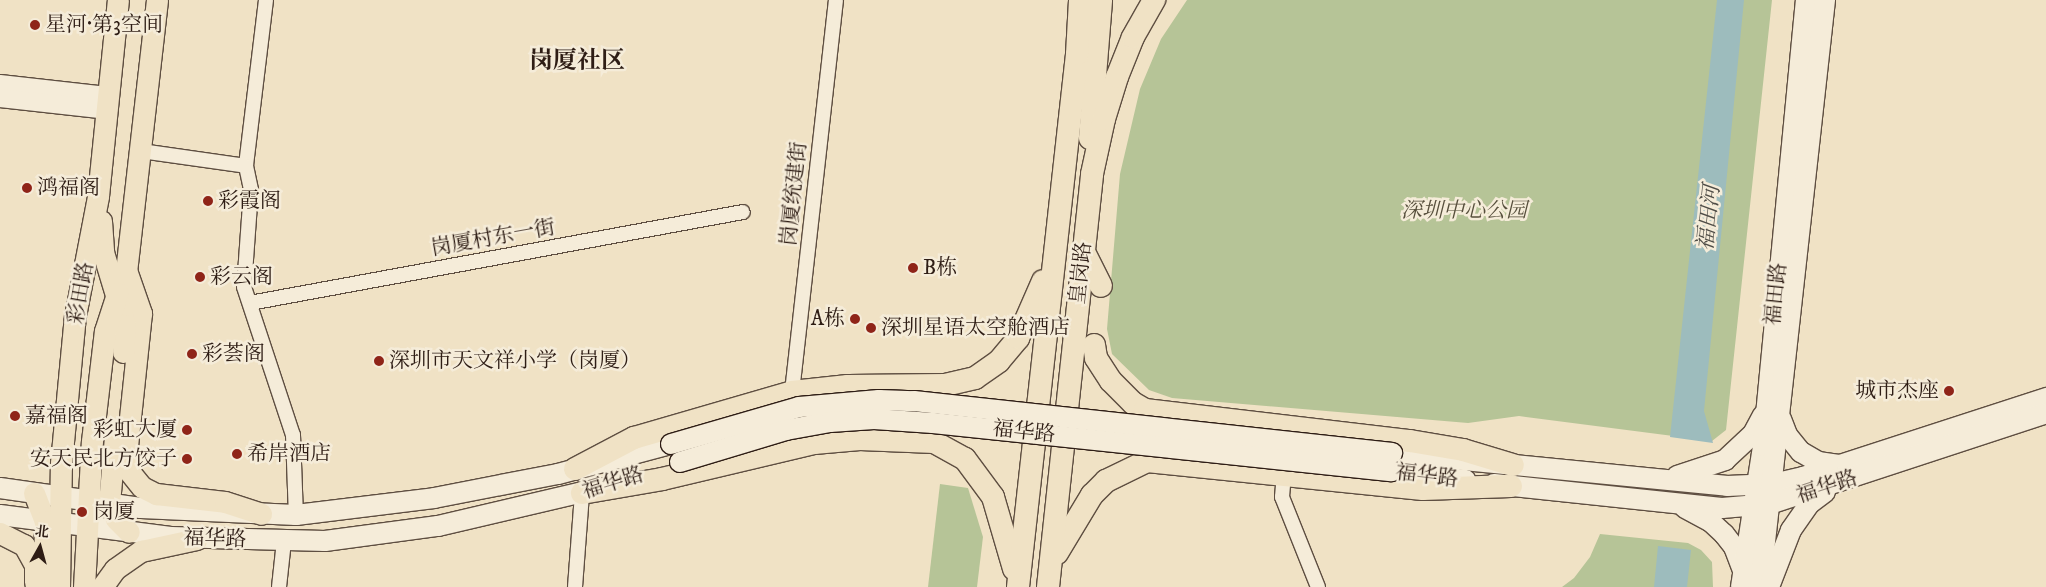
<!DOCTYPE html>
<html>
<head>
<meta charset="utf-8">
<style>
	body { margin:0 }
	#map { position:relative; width:2046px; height:587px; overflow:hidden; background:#f0e2c5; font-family:"IM FELL DW Pica","Noto Serif SC",serif }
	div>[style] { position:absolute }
	.green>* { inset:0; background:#b6c497 }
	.water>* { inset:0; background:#9dbcbd }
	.roads { filter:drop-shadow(1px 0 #5e4e41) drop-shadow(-1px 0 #5e4e41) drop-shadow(0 1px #5e4e41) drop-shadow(0 -1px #5e4e41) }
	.minor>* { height:14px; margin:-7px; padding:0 7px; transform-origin:7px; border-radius:7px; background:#f5ecd9 }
	.tertiary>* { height:18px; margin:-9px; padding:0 9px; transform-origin:9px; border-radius:9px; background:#f5ecd9 }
	.secondary>* { height:20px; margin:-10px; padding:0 10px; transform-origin:10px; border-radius:10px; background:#f5ecd9 }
	.primary>* { height:21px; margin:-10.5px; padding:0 10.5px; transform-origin:10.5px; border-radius:10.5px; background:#f0e2c5 }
	.trunk>* { height:22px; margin:-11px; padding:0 11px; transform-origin:11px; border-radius:11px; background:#f0e2c5 }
	.bridges { filter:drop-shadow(1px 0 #2e1d15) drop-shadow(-1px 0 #2e1d15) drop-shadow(0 1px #2e1d15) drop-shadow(0 -1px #2e1d15) }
	.secondary-bridge>* { height:20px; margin:-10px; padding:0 10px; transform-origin:10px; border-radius:10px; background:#f5ecd9 }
	.dots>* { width:14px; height:14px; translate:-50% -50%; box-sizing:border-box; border:2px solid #f5ecd9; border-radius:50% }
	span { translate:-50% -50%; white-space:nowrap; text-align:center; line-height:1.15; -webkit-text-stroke:5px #f5ecd9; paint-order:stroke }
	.poi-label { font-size:21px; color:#2e1d15 }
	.left { translate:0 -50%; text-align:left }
	.right { translate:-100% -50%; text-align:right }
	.street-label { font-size:21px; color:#2e1d15 }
	.park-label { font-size:21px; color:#574f3c; font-style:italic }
	.water-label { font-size:22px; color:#4f4d47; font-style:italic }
	.quarter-label { font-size:24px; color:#2e1d15; font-weight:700 }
	.north { position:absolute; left:15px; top:522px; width:50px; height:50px; -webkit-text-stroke:4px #f5ecd9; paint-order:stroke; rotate:7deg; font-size:14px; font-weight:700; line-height:20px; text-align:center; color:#2e1d15 }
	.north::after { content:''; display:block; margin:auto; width:18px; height:22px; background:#2e1d15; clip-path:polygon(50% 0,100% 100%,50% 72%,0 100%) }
</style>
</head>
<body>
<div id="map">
	<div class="green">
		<i style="clip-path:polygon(1187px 0,1772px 0,1726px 430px,1712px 441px,1519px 416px,1468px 423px,1172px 398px,1149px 390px,1112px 354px,1107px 329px,1120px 174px,1140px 89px,1161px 39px)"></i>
		<i style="clip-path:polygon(940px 484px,968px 488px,983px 537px,977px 587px,928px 587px)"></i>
		<i style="clip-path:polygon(1600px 534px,1688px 543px,1701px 550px,1712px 562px,1713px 587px,1562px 587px,1574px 578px,1590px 557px)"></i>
	</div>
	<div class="water">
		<i style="clip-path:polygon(1717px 0,1744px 0,1704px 411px,1713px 443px,1670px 437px)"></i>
		<i style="clip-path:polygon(1658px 546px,1691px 550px,1687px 587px,1654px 587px)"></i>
	</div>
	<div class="roads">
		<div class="minor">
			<i style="left:266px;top:0;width:167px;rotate:96.9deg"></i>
			<i style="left:246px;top:166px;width:25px;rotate:78deg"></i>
			<i style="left:251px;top:190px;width:97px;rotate:94.1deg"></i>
			<i style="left:244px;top:287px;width:156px;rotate:71.7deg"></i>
			<i style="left:293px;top:435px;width:80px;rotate:87.9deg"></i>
			<i style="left:141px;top:151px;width:106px;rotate:8.1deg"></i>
			<i style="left:250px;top:303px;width:501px;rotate:-10.46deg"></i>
			<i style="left:792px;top:392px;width:394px;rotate:-83.6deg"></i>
			<i style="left:1284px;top:474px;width:23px;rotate:95deg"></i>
			<i style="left:1282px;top:497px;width:97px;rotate:68.2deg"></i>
			<i style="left:279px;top:587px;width:46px;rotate:-83.8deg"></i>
			<i style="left:575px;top:587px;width:94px;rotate:-85.7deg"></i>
		</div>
		<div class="tertiary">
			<i style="left:0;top:84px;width:110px;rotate:6.3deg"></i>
			<i style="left:0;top:98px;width:109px;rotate:6.3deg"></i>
		</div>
		<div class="secondary">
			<i style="left:1781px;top:419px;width:17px;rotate:69deg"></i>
			<i style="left:1787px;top:435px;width:22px;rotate:51deg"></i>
			<i style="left:1801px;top:452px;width:20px;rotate:30deg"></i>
			<i style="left:1818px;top:462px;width:21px;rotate:8deg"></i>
			<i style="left:1392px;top:453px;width:337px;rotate:5.6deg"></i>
			<i style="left:1727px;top:486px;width:46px;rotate:-2.5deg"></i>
			<i style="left:1773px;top:484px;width:31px;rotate:-13deg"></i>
			<i style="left:1803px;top:477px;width:256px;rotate:-18deg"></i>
			<i style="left:1391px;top:471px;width:75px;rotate:6.9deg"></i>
			<i style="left:1677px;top:476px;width:51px;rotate:-18.4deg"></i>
			<i style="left:1725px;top:460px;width:38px;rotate:-43deg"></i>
			<i style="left:1753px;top:434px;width:21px;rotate:-62deg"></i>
			<i style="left:1494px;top:484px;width:229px;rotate:6deg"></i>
			<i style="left:1722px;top:508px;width:48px;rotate:-4.8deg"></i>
			<i style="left:1770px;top:504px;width:291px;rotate:-18.2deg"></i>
			<i style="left:0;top:488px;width:142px;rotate:8.1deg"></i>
			<i style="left:141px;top:508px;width:155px;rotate:2.6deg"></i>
			<i style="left:296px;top:515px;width:139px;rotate:-7deg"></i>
			<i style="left:434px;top:498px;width:126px;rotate:-11deg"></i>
			<i style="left:558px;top:474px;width:117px;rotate:-14.9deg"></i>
			<i style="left:1685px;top:508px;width:30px;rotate:28deg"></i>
			<i style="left:1711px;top:522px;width:18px;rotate:43deg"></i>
			<i style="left:1724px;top:534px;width:16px;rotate:52deg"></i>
			<i style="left:1734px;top:547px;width:25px;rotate:69deg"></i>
			<i style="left:0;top:515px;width:172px;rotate:7.3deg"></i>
			<i style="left:171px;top:537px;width:154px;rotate:1.5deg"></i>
			<i style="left:325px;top:541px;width:114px;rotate:-7.6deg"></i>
			<i style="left:438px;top:526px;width:162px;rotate:-13.2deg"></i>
			<i style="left:1741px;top:587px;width:143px;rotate:-81.1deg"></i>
			<i style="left:1763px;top:446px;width:448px;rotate:-84.5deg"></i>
			<i style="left:1760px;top:587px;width:591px;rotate:-83.68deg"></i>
			<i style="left:1769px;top:587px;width:61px;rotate:-68.9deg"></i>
			<i style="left:1791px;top:530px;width:32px;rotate:-55deg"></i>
			<i style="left:1809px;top:504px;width:20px;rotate:-37deg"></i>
		</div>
		<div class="primary">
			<i style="left:157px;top:0;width:272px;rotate:96.5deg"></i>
			<i style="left:126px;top:270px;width:46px;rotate:70.8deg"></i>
			<i style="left:141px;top:313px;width:144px;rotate:96deg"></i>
			<i style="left:126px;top:456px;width:14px;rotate:82deg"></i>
			<i style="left:128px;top:470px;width:22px;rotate:51deg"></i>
			<i style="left:142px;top:487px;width:16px;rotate:27deg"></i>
			<i style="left:156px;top:494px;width:69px;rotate:6.6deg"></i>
			<i style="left:225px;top:502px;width:38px;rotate:18deg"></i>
			<i style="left:101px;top:221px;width:31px;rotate:86deg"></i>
			<i style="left:103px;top:252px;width:76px;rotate:73.2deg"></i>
			<i style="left:125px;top:325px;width:27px;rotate:94deg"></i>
			<i style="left:115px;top:437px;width:66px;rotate:95.2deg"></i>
			<i style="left:109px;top:503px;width:17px;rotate:66deg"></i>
			<i style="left:116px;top:519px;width:18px;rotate:45deg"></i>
			<i style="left:34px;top:493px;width:30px;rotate:69deg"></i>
			<i style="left:45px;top:521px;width:66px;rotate:90.9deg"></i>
			<i style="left:0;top:533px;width:27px;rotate:27deg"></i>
			<i style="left:24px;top:545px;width:23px;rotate:61deg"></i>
			<i style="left:35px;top:565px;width:17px;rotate:90deg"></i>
			<i style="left:59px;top:587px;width:124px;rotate:-89.1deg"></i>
			<i style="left:61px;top:463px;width:148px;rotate:-84.6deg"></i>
			<i style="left:75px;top:316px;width:122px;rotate:-79.1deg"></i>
			<i style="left:98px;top:196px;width:197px;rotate:-84.2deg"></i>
			<i style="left:84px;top:587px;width:146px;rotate:-86.9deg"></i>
			<i style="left:92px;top:441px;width:111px;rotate:-83.3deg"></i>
			<i style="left:105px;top:331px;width:40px;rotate:-72deg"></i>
			<i style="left:102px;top:587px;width:22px;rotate:-54deg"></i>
			<i style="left:115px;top:569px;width:32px;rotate:-35deg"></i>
			<i style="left:141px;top:551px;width:57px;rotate:-12.1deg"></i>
		</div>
		<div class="trunk">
			<i style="left:1090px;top:138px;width:138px;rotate:-85.4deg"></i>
			<i style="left:1083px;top:250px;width:40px;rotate:63.4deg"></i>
			<i style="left:1094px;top:345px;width:13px;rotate:81deg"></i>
			<i style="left:1096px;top:358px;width:27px;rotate:57deg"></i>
			<i style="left:1111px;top:381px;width:31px;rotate:45deg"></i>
			<i style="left:1133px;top:403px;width:14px;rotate:30deg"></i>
			<i style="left:1145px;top:410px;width:267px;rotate:6.7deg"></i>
			<i style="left:1410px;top:441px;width:54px;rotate:9.6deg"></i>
			<i style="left:1463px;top:450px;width:52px;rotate:16.7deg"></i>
			<i style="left:575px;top:469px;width:67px;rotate:-27.7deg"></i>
			<i style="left:634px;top:438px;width:165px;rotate:-16.2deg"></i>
			<i style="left:792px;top:392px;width:56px;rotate:-6.1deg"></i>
			<i style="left:848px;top:386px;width:97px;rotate:-0.6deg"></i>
			<i style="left:945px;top:385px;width:31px;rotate:-13deg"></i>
			<i style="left:975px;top:378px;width:29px;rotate:-35deg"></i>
			<i style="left:999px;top:361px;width:30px;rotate:-50deg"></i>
			<i style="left:1018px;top:338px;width:62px;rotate:-66.3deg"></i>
			<i style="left:582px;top:493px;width:81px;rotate:-9.9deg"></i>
			<i style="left:662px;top:479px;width:156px;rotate:-13.3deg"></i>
			<i style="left:814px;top:443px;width:46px;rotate:-5deg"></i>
			<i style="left:860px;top:439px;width:74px;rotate:2.3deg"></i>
			<i style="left:934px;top:442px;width:35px;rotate:29deg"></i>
			<i style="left:965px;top:459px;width:47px;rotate:53.6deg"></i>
			<i style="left:993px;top:497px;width:75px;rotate:73.7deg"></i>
			<i style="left:1057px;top:553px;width:68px;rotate:-58.9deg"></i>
			<i style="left:1092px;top:495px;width:20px;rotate:-45deg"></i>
			<i style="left:1106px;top:481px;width:46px;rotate:-26deg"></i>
			<i style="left:1147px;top:461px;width:277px;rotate:5.8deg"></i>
			<i style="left:1423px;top:489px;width:88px;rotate:-2deg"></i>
			<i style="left:1018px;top:587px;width:536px;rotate:-83.68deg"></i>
			<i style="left:1077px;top:54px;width:54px;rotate:-86.8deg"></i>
			<i style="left:1048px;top:587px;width:415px;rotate:-83.9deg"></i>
			<i style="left:1092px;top:174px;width:56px;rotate:-77.7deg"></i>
			<i style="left:1104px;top:119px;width:44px;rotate:-72.8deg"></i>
			<i style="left:1117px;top:77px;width:43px;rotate:-68.2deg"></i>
			<i style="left:1133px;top:37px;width:43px;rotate:-60.4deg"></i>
		</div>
	</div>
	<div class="bridges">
		<div class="secondary-bridge">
			<i style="left:671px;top:444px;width:133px;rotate:-16.1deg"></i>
			<i style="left:799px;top:407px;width:80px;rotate:-5deg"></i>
			<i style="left:879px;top:400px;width:35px;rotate:2deg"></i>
			<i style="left:914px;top:401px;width:481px;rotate:6.2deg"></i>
			<i style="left:680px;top:462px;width:111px;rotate:-16.8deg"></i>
			<i style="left:786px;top:430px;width:45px;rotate:-10.3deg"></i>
			<i style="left:830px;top:422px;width:44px;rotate:-3.9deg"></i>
			<i style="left:874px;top:419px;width:59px;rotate:3.9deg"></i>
			<i style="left:933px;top:423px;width:461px;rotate:6deg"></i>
		</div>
	</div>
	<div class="dots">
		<i style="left:35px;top:25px;background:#8f2418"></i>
		<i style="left:27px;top:188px;background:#8f2418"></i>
		<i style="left:208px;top:201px;background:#8f2418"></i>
		<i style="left:913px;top:268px;background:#8f2418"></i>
		<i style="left:200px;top:277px;background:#8f2418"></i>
		<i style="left:855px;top:319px;background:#8f2418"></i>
		<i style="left:871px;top:328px;background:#8f2418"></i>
		<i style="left:192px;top:354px;background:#8f2418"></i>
		<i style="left:379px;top:361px;background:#8f2418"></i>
		<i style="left:1949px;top:391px;background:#8f2418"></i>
		<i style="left:15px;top:416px;background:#8f2418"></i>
		<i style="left:187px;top:430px;background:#8f2418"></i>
		<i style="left:237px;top:454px;background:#8f2418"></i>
		<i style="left:187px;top:459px;background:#8f2418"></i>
		<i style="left:82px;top:512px;background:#8f2418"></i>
	</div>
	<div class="poi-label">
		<span class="left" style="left:45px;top:25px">星河·第3空间</span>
		<span class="left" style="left:37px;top:188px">鸿福阁</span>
		<span class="left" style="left:218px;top:201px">彩霞阁</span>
		<span class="left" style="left:923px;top:268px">B栋</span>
		<span class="left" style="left:210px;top:277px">彩云阁</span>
		<span class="right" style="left:845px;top:319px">A栋</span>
		<span class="left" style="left:881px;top:328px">深圳星语太空舱酒店</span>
		<span class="left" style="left:202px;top:354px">彩荟阁</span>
		<span class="left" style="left:389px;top:361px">深圳市天文祥小学（岗厦）</span>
		<span class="right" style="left:1939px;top:391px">城市杰座</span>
		<span class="left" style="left:25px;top:416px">嘉福阁</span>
		<span class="right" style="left:177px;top:430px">彩虹大厦</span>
		<span class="left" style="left:247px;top:454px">希岸酒店</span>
		<span class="right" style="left:177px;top:459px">安天民北方饺子</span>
		<span class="left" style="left:93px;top:512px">岗厦</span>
	</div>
	<div class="street-label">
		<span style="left:794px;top:194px;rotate:-84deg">岗厦统建街</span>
		<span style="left:493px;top:238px;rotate:-10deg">岗厦村东一街</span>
		<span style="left:1081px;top:273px;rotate:-84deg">皇岗路</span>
		<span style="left:81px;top:293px;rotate:-80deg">彩田路</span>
		<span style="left:1776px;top:294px;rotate:-84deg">福田路</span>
		<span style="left:1024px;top:432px;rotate:6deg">福华路</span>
		<span style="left:1427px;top:476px;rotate:7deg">福华路</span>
		<span style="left:613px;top:483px;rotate:-17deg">福华路</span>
		<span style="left:1827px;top:487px;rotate:-18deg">福华路</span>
		<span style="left:215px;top:539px;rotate:2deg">福华路</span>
	</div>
	<div class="park-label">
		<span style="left:1464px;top:211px">深圳中心公园</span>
	</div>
	<div class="water-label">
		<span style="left:1709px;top:218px;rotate:-84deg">福田河</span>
	</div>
	<div class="quarter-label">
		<span style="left:577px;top:62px">岗厦社区</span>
	</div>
	<div class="north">北</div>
</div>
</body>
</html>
